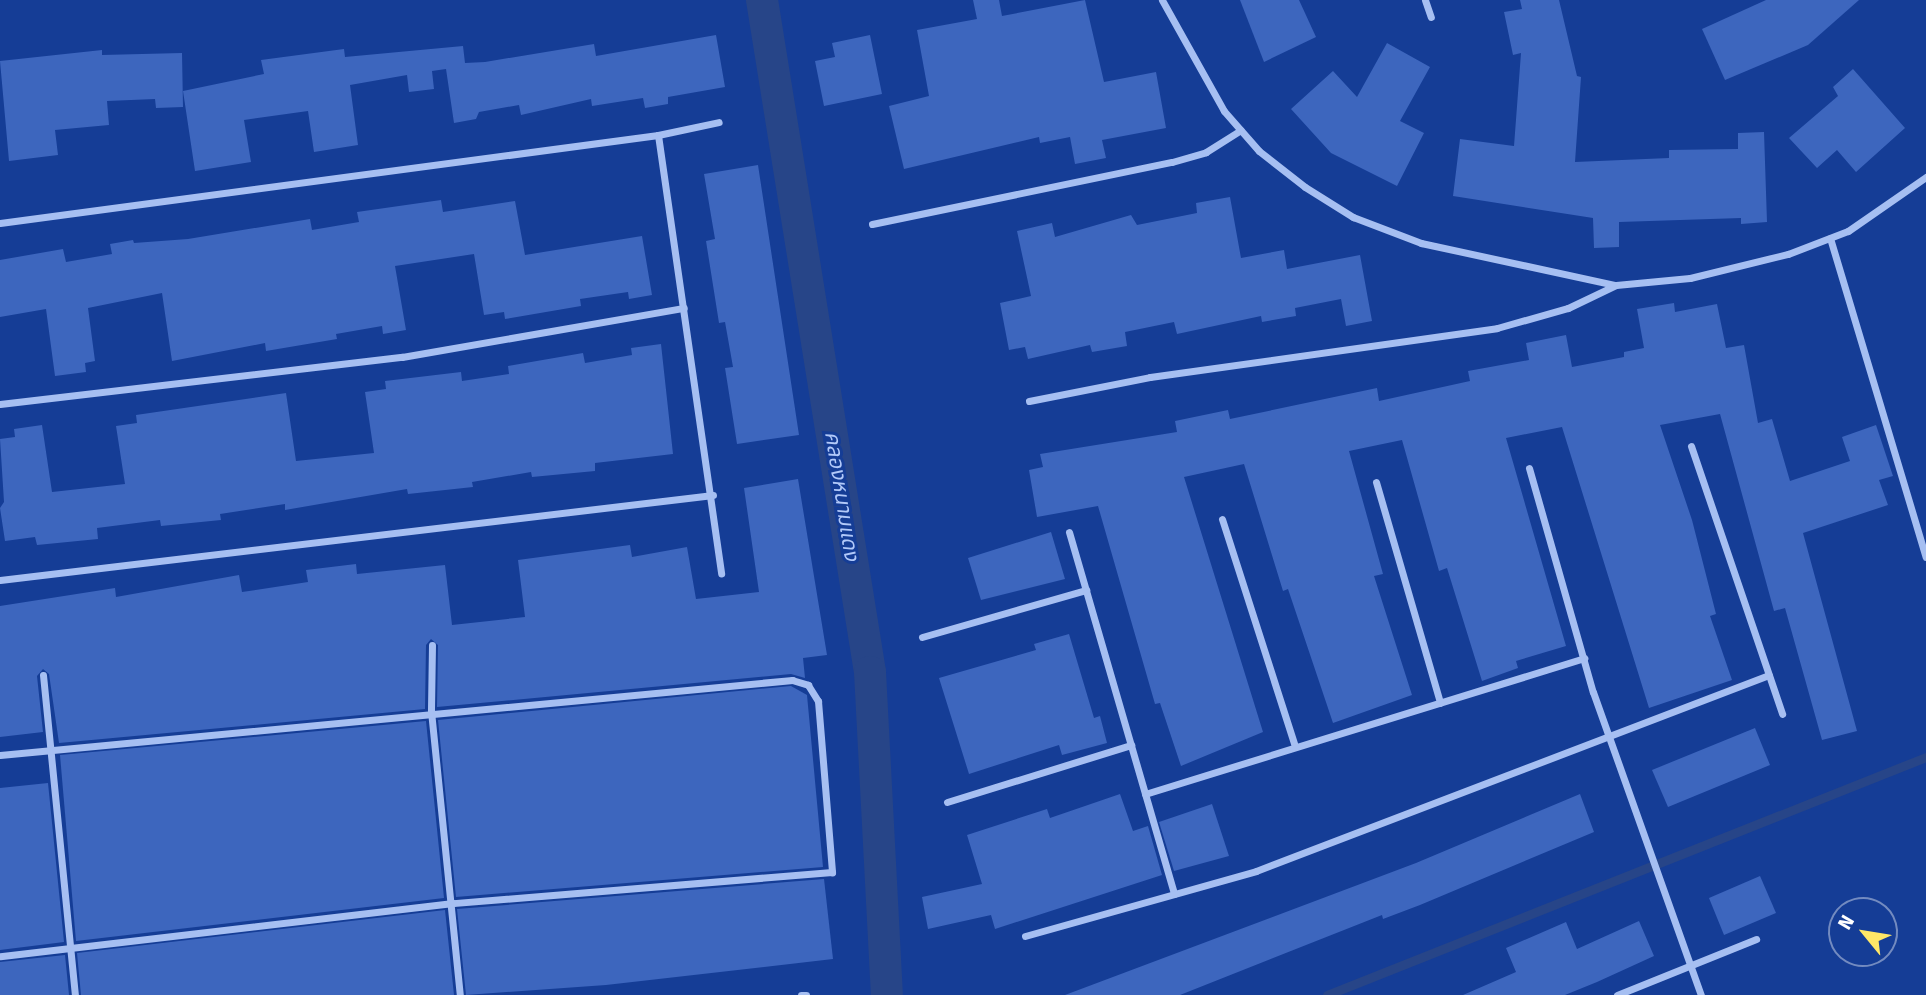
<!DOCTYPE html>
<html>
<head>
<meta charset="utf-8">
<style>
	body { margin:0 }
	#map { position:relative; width:1926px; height:995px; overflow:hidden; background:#153d96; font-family:"Fira Sans","Noto Sans Thai",sans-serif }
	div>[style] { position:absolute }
	.stream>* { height:9px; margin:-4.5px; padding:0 4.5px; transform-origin:4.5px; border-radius:4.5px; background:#274588 }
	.canal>* { height:32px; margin:-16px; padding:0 16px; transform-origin:16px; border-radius:16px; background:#274588 }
	.building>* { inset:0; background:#3d66be }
	.minor>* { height:7px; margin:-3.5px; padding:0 3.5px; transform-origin:3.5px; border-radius:3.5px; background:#a6bff2 }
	span { translate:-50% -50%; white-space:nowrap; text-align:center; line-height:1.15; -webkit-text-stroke:6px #153d96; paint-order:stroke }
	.water-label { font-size:21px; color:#b2c9f9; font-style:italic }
	.north { position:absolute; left:1828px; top:897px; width:70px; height:70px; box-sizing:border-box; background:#153d96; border:2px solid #738bc0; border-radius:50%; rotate:300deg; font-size:19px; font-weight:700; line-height:28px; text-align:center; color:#fff }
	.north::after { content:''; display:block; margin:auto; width:24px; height:32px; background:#ffe767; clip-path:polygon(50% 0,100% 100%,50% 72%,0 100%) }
</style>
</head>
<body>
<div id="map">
	<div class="stream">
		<i style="left:1327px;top:995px;width:645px;rotate:-21.67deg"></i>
	</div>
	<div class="canal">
		<i style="left:762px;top:0;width:681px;rotate:80.87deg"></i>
		<i style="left:870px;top:672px;width:323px;rotate:87deg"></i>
	</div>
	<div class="building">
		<i style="clip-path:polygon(973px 0,999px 0,1002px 16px,1085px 0,1104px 82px,1156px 72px,1166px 128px,1102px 140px,1106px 158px,1075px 164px,1070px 137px,1040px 143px,1039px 137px,904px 169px,889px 106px,929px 96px,917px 30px,977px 19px)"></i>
		<i style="clip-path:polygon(1240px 0,1299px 0,1316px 37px,1264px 62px)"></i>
		<i style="clip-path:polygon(1520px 0,1559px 0,1577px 76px,1581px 77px,1575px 162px,1669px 158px,1669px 150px,1738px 149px,1738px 133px,1764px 132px,1767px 222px,1741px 224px,1741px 218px,1619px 222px,1619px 247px,1594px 248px,1593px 218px,1453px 196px,1460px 139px,1514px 146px,1521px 53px,1513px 55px,1504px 12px,1522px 9px)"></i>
		<i style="clip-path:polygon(1766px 0,1859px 0,1808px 45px,1725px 80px,1702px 29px)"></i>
		<i style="clip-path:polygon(716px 35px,725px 87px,668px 97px,668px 104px,645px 108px,643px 98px,592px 106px,591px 99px,521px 115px,519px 105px,479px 112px,476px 119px,454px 123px,446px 69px,432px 71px,434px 89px,409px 92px,407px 75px,350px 85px,358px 145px,314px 152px,308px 111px,244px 120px,251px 162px,195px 171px,183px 91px,264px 74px,261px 60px,344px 49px,345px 57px,463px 46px,465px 63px,485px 62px,594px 44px,596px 56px)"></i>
		<i style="clip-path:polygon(870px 35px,882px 94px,824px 106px,815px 61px,835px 57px,832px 43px)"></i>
		<i style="clip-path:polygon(1387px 43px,1430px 67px,1400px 121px,1424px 133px,1397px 186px,1331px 153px,1291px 109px,1333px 71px,1357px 97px)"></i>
		<i style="clip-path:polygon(102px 50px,102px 55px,182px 53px,183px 107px,156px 108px,155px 99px,107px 101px,109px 125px,55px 130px,58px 155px,9px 161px,0 61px)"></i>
		<i style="clip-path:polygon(1853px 69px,1905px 128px,1856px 172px,1837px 150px,1817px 168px,1789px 138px,1838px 96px,1833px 87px)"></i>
		<i style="clip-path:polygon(758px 165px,799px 435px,737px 444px,725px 368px,733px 367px,725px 322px,719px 323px,706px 241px,715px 239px,704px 174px)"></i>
		<i style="clip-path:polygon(1230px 197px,1241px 258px,1284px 250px,1287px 269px,1360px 255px,1372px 321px,1346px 326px,1341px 299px,1295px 308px,1296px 316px,1262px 322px,1261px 316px,1177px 334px,1174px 322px,1125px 332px,1127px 346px,1092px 352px,1090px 345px,1028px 359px,1025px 347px,1009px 350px,1000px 303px,1031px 296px,1017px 231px,1052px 223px,1055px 237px,1131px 215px,1137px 225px,1197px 213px,1196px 203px)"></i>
		<i style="clip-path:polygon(441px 200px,443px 212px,515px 201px,525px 255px,642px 236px,652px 295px,629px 299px,628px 292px,580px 299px,581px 306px,505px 319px,504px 312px,484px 315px,474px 254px,395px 266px,406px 330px,383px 334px,382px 326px,336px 334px,337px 339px,266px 351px,265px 343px,172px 361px,162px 293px,88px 308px,95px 361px,85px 363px,86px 372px,55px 376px,46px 309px,0 317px,0 260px,63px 249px,66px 262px,112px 254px,110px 244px,133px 240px,134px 243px,188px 239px,310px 219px,312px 230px,359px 222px,357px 212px)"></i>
		<i style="clip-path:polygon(1674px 303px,1675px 312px,1717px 304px,1726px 348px,1744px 345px,1758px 423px,1772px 419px,1790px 481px,1850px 461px,1842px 437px,1876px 425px,1893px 476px,1879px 480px,1888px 505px,1803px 533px,1857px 731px,1822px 740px,1785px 608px,1774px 611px,1720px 414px,1660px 425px,1692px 520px,1716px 614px,1710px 616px,1732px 680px,1649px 708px,1562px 427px,1506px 438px,1566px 646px,1516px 661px,1518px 668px,1482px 681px,1447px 568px,1439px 571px,1402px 440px,1349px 451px,1383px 574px,1374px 576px,1412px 695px,1333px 723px,1288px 589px,1283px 591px,1244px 464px,1184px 477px,1263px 732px,1181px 766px,1160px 703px,1155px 704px,1098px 506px,1037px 517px,1029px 470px,1043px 467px,1040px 454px,1177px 432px,1175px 421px,1228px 410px,1230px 419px,1377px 388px,1379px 401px,1470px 381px,1468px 371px,1529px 360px,1526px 343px,1566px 335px,1572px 367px,1624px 357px,1624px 352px,1644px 348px,1637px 309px)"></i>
		<i style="clip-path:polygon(661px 344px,673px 454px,595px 463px,595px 471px,532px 477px,531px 472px,472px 482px,473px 487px,408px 494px,407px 489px,285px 510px,285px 504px,220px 514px,221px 520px,161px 526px,160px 520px,97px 528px,98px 539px,37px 545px,35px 537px,5px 541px,0 508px,4px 502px,0 439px,15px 437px,14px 429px,42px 425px,52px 492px,125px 484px,116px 426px,137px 423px,136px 415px,286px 393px,296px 461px,374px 453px,365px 392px,386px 389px,385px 381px,461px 372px,462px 381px,509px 374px,508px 366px,583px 353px,585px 363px,632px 355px,631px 348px)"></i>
		<i style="clip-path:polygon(798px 479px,827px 655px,803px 658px,805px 678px,791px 674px,437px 707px,438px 645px,431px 639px,426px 645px,425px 709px,59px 743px,49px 674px,43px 669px,37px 676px,43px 732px,0 737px,0 606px,115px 588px,116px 597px,239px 575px,242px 592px,308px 582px,306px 570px,356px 564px,357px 574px,445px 565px,452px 625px,525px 617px,518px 560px,630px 545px,632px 557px,687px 547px,696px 599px,759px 592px,744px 488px)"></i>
		<i style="clip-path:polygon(1051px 532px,1065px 579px,981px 600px,968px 558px)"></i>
		<i style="clip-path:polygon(1069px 634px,1094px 718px,1100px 716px,1107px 743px,1062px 755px,1059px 745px,969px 774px,939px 678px,1036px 650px,1034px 644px)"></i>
		<i style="clip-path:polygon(791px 686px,807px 695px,823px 867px,456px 897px,438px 720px)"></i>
		<i style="clip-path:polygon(426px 721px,444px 898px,76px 941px,60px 755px)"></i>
		<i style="clip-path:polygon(1755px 728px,1770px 765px,1668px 807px,1652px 770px)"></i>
		<i style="clip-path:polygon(48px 783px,64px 942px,0 950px,0 788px)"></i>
		<i style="clip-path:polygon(1120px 794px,1133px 831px,1148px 826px,1162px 875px,995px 929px,991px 915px,928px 929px,922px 897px,982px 884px,967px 835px,1047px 809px,1050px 818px)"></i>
		<i style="clip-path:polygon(1580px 794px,1594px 832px,1420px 905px,1383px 919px,1382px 915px,1180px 995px,1065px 995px,1416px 863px)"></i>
		<i style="clip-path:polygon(1212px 804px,1229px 856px,1174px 871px,1159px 822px)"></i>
		<i style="clip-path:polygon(1760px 876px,1776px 913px,1724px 935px,1709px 898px)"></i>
		<i style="clip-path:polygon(824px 879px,833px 959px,606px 985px,466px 995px,457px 909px)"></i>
		<i style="clip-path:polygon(445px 910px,454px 995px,81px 995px,77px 953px)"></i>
		<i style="clip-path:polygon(1639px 921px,1654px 956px,1597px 982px,1565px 995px,1463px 995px,1516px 972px,1506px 948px,1566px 922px,1577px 949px)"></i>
		<i style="clip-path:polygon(65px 955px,69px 995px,0 995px,0 962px)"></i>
	</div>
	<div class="minor">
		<i style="left:1162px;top:0;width:127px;rotate:60.8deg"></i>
		<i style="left:1224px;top:111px;width:53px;rotate:48.8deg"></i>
		<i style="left:1259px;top:151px;width:58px;rotate:38deg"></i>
		<i style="left:1305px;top:187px;width:57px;rotate:32deg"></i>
		<i style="left:1353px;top:217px;width:73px;rotate:20.9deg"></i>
		<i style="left:1421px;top:243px;width:199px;rotate:12.2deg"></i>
		<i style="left:1616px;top:285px;width:74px;rotate:-5.4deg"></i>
		<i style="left:1690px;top:278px;width:101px;rotate:-13.8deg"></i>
		<i style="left:1788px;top:254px;width:64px;rotate:-21deg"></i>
		<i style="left:1848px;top:231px;width:95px;rotate:-34.7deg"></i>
		<i style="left:1425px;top:0;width:18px;rotate:71deg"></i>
		<i style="left:658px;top:135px;width:443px;rotate:81.8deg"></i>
		<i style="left:0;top:223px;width:664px;rotate:-7.62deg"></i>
		<i style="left:658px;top:135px;width:62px;rotate:-12deg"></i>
		<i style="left:872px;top:224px;width:306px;rotate:-11.7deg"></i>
		<i style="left:1172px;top:162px;width:35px;rotate:-16deg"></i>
		<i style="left:1206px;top:152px;width:41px;rotate:-32.2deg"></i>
		<i style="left:1830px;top:238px;width:333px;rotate:73.3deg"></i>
		<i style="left:1029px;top:401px;width:123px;rotate:-11.2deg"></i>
		<i style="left:1150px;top:377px;width:350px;rotate:-8deg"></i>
		<i style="left:1497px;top:328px;width:74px;rotate:-15.7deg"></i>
		<i style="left:1568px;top:308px;width:53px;rotate:-25.6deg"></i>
		<i style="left:0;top:404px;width:405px;rotate:-6.7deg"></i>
		<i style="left:402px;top:357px;width:286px;rotate:-9.9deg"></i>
		<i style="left:1691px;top:446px;width:283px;rotate:71.2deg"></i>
		<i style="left:1529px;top:468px;width:233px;rotate:74.1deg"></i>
		<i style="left:1593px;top:692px;width:322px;rotate:70.4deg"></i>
		<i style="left:1376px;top:482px;width:230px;rotate:73.8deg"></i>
		<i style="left:1222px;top:519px;width:239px;rotate:72.2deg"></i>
		<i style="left:1069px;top:532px;width:377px;rotate:73.8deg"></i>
		<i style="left:0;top:580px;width:718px;rotate:-6.8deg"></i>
		<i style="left:922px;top:637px;width:171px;rotate:-16deg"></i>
		<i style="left:432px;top:645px;width:66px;rotate:90.9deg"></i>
		<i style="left:431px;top:711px;width:285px;rotate:84.2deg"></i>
		<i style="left:43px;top:675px;width:322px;rotate:84.3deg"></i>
		<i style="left:0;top:755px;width:796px;rotate:-5.41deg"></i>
		<i style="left:792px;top:680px;width:17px;rotate:17deg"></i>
		<i style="left:808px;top:685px;width:19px;rotate:58deg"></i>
		<i style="left:818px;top:701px;width:172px;rotate:85.3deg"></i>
		<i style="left:832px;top:872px;width:380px;rotate:175.3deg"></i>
		<i style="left:453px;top:903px;width:456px;rotate:173.3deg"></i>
		<i style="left:1145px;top:794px;width:460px;rotate:-17.2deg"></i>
		<i style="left:947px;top:802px;width:193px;rotate:-17.2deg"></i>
		<i style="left:1025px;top:936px;width:240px;rotate:-15.7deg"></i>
		<i style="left:1256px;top:871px;width:549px;rotate:-20.91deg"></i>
		<i style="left:801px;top:995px;width:5px"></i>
		<i style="left:1617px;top:995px;width:150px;rotate:-21.9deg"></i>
	</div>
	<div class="water-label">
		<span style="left:842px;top:496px;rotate:81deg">คลองหนามแดง</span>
	</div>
	<div class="north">N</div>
</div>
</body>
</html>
